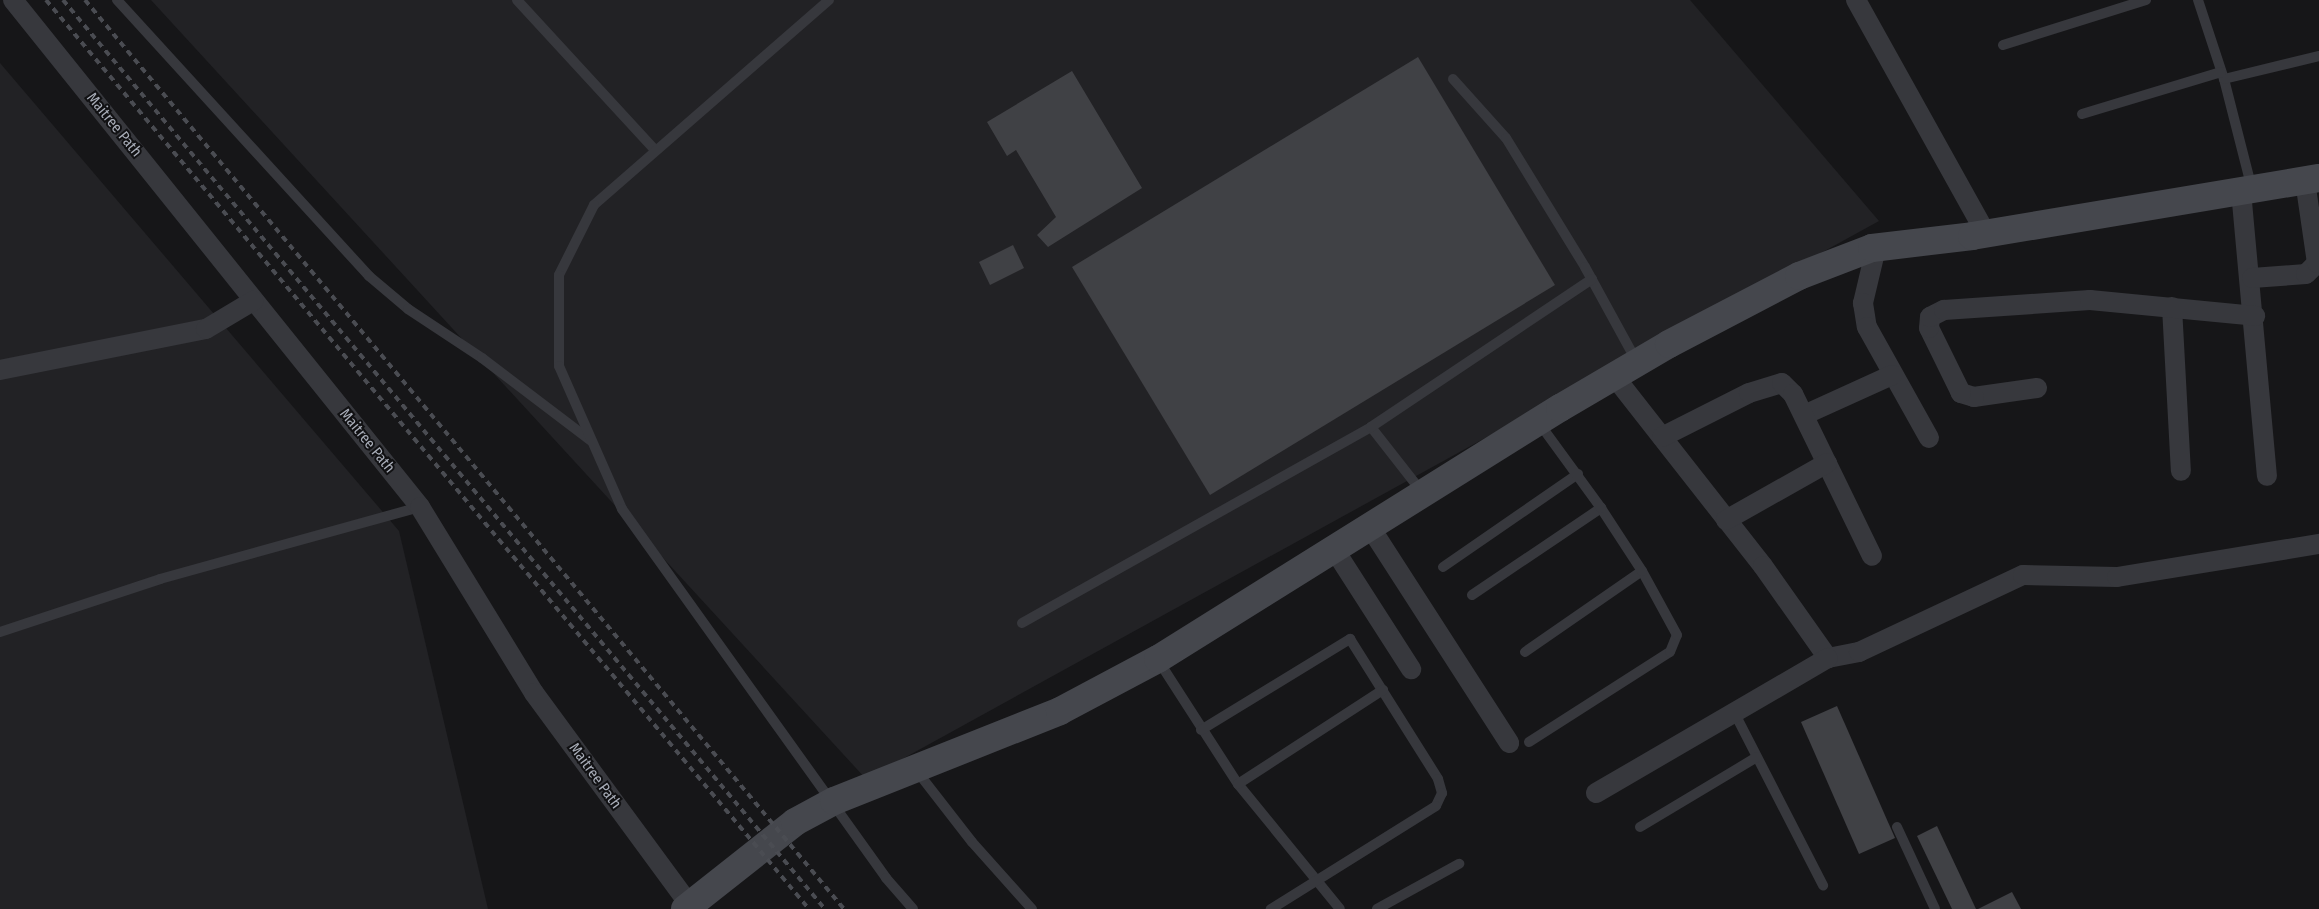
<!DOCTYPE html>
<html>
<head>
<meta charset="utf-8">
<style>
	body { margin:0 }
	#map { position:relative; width:2319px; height:909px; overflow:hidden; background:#161618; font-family:"Fira Sans Condensed",sans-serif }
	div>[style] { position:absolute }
	.built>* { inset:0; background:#222225 }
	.building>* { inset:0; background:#404145 }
	.lane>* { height:10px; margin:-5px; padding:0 5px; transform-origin:5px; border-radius:5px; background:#37383d }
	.street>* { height:20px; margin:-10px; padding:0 10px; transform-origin:10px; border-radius:10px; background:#37383d }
	.secondary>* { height:28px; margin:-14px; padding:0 14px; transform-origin:14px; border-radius:14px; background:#45474d }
	.rail>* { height:4px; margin-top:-2px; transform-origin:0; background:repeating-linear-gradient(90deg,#4a4c52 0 6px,transparent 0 11px) }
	span { translate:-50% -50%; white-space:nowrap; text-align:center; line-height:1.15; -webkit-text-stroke:4px #111113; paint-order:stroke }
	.street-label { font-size:15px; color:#a8adb8 }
</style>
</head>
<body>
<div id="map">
	<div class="built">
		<i style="clip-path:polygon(151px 0,1690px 0,1879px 221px,866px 779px)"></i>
		<i style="clip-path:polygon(0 63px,399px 531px,488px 909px,0 909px)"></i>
	</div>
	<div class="building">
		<i style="clip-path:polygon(1418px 57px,1555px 285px,1210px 495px,1072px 267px)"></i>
		<i style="clip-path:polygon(1072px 71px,1142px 188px,1048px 247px,1037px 235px,1056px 217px,1016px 150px,1007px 156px,987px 122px)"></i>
		<i style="clip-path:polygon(1013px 245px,1024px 268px,990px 285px,979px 262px)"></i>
		<i style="clip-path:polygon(1837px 706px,1895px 838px,1859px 854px,1801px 722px)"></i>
		<i style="clip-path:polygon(1937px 826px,1976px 909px,1952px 909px,1917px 836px)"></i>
		<i style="clip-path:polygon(2012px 892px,2021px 909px,1978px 909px)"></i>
	</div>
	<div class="lane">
		<i style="left:117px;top:0;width:374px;rotate:47.6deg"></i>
		<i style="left:369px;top:276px;width:51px;rotate:40.2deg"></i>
		<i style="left:408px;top:309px;width:89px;rotate:33.5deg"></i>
		<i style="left:482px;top:358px;width:136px;rotate:37.2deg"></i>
		<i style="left:517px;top:0;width:202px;rotate:47.4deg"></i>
		<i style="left:829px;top:0;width:312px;rotate:138.9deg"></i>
		<i style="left:594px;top:205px;width:78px;rotate:116.6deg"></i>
		<i style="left:559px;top:275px;width:91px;rotate:90deg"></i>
		<i style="left:559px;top:366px;width:156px;rotate:66.2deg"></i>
		<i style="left:622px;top:509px;width:454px;rotate:54.4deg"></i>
		<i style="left:886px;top:878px;width:41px;rotate:48.9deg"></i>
		<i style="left:2198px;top:0;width:83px;rotate:71.8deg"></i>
		<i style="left:2224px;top:79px;width:114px;rotate:75.7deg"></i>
		<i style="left:2003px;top:45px;width:150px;rotate:-17.5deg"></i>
		<i style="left:1453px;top:79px;width:79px;rotate:48.1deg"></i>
		<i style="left:1506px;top:138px;width:151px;rotate:58.5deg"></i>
		<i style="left:1585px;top:267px;width:108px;rotate:61.3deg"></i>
		<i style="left:2224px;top:79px;width:98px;rotate:-13.6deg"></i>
		<i style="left:2082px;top:114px;width:145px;rotate:-16.8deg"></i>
		<i style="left:1371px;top:427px;width:83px;rotate:51.9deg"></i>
		<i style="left:1443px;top:567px;width:164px;rotate:-34.6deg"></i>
		<i style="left:1472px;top:595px;width:156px;rotate:-34deg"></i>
		<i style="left:1022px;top:623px;width:400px;rotate:-29.3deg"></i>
		<i style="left:1371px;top:427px;width:266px;rotate:-33.8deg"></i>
		<i style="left:0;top:632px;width:169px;rotate:-18.3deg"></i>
		<i style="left:160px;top:579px;width:270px;rotate:-15.5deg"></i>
		<i style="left:1525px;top:652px;width:142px;rotate:-34.7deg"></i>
		<i style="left:1158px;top:660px;width:148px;rotate:57.2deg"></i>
		<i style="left:1238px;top:784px;width:161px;rotate:50.8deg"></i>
		<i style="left:1734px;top:712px;width:195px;rotate:62.8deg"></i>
		<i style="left:1201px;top:730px;width:175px;rotate:-31.4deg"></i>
		<i style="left:1350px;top:639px;width:165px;rotate:57.8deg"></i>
		<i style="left:1438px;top:779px;width:15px;rotate:74deg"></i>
		<i style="left:1442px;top:793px;width:14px;rotate:115deg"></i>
		<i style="left:1436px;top:806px;width:195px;rotate:148deg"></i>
		<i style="left:1529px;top:742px;width:167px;rotate:-32.6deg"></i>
		<i style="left:1670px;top:652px;width:18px;rotate:-68deg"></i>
		<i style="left:1677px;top:635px;width:73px;rotate:-118.7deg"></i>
		<i style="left:1642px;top:571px;width:75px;rotate:-123.1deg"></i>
		<i style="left:1601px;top:508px;width:105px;rotate:-126.1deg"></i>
		<i style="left:916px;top:770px;width:91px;rotate:52.1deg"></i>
		<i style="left:972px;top:842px;width:90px;rotate:48.2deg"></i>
		<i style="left:1238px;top:784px;width:173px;rotate:-33deg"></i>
		<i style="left:1640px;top:827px;width:136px;rotate:-30.9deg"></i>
		<i style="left:1897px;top:827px;width:90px;rotate:65.1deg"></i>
		<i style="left:1377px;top:909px;width:94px;rotate:-28.8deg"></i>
	</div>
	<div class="street">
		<i style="left:13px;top:0;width:650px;rotate:51.24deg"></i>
		<i style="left:420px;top:507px;width:218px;rotate:58.5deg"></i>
		<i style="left:534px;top:693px;width:263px;rotate:53.7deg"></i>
		<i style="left:1856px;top:0;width:268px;rotate:60.9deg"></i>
		<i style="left:2241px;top:191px;width:286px;rotate:84.8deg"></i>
		<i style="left:1876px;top:248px;width:57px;rotate:103.3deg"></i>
		<i style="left:1863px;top:303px;width:24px;rotate:81deg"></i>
		<i style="left:1867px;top:327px;width:127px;rotate:60.8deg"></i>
		<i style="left:2252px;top:278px;width:54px;rotate:-4.2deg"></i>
		<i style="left:2306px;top:274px;width:16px;rotate:-45deg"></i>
		<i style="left:2317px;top:263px;width:83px;rotate:-98.3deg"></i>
		<i style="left:2172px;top:307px;width:164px;rotate:86.9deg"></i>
		<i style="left:0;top:370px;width:210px;rotate:-11.3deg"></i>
		<i style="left:206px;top:329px;width:55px;rotate:-30.8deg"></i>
		<i style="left:1614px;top:376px;width:241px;rotate:51.9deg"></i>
		<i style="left:1763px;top:566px;width:113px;rotate:54.8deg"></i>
		<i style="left:1828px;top:658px;width:32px;rotate:-11deg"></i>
		<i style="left:1859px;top:652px;width:181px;rotate:-25.2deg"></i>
		<i style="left:2023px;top:575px;width:94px;rotate:1.2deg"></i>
		<i style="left:2117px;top:577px;width:205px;rotate:-9.3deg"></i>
		<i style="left:2037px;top:388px;width:64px;rotate:171.9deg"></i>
		<i style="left:1974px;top:397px;width:14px;rotate:-163deg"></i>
		<i style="left:1961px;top:393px;width:72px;rotate:-116.2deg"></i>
		<i style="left:1929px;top:328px;width:11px;rotate:-85deg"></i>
		<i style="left:1930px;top:317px;width:16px;rotate:-27deg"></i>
		<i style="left:1944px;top:310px;width:146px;rotate:-3.9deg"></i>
		<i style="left:2090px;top:300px;width:166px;rotate:5.5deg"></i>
		<i style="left:1804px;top:415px;width:97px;rotate:-24.4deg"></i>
		<i style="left:1662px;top:437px;width:97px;rotate:-26.8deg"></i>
		<i style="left:1749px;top:393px;width:34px;rotate:-17deg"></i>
		<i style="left:1782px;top:383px;width:16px;rotate:45deg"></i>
		<i style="left:1793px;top:394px;width:180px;rotate:64deg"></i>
		<i style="left:1726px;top:520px;width:116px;rotate:-29.4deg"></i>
		<i style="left:1370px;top:527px;width:257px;rotate:57.2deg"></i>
		<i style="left:1334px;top:549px;width:143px;rotate:57.3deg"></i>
		<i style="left:1596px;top:793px;width:268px;rotate:-30.2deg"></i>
	</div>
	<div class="secondary">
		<i style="left:685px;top:909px;width:140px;rotate:-38.3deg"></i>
		<i style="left:795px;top:822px;width:44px;rotate:-28.3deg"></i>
		<i style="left:834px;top:801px;width:243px;rotate:-21.7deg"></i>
		<i style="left:1060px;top:711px;width:111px;rotate:-28deg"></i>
		<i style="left:1158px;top:659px;width:474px;rotate:-32deg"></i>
		<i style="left:1560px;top:408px;width:126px;rotate:-30.4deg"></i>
		<i style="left:1669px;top:344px;width:147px;rotate:-27.6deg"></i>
		<i style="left:1799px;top:276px;width:78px;rotate:-21deg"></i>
		<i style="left:1872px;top:248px;width:101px;rotate:-6.8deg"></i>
		<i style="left:1972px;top:236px;width:352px;rotate:-9.5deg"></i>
	</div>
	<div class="rail">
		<i style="left:46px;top:0;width:1187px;rotate:49.99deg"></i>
		<i style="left:63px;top:0;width:1186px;rotate:50.03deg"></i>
		<i style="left:85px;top:0;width:1184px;rotate:50.14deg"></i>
	</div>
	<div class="street-label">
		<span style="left:114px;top:125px;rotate:51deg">Maitree Path</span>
		<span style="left:367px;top:441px;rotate:51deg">Maitree Path</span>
		<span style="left:595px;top:776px;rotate:54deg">Maitree Path</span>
	</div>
</div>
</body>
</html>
